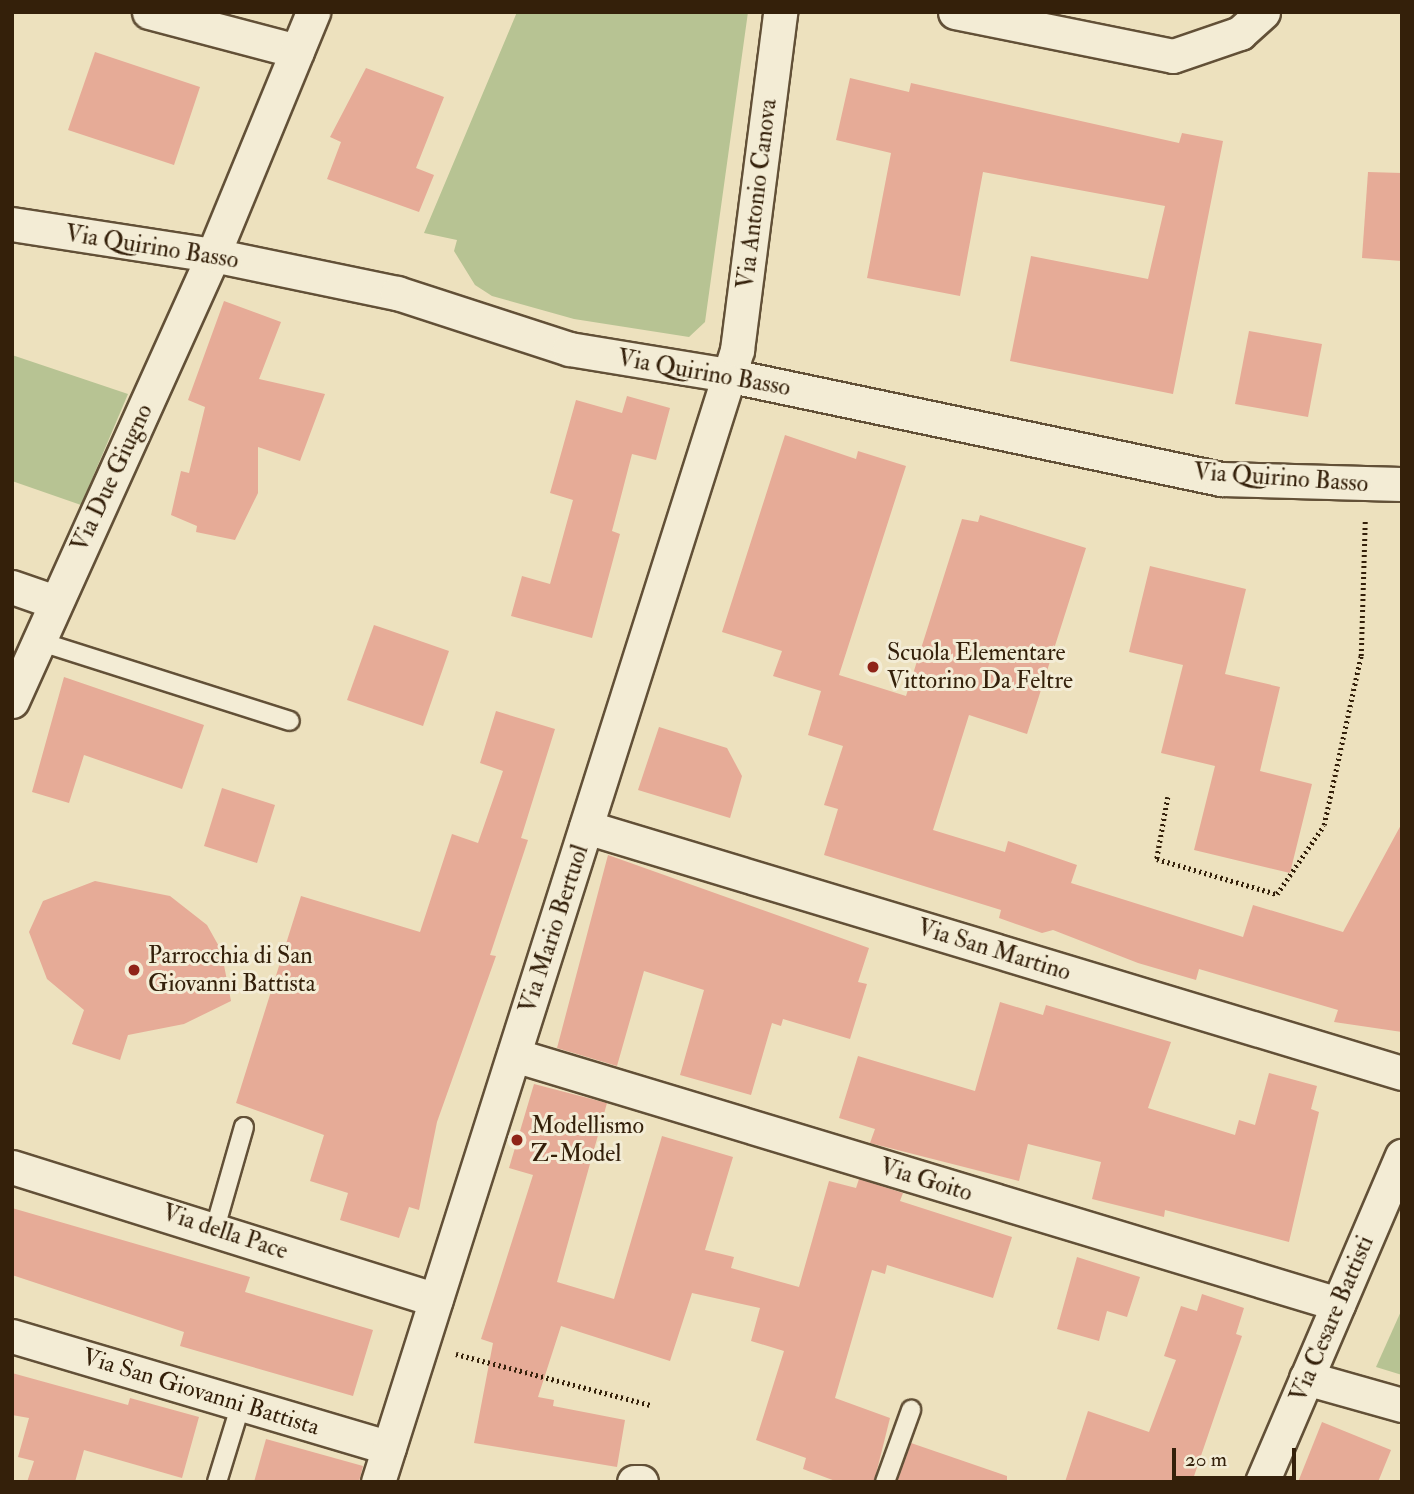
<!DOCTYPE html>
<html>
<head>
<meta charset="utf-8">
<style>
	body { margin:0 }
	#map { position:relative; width:1414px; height:1494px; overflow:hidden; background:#ede1be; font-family:"IM FELL Double Pica",serif }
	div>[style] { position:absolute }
	.green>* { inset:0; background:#b7c393 }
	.building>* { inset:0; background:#e6ab97 }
	.path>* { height:4.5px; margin-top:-2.25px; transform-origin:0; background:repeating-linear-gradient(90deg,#34200a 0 2px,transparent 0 5.5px) }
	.roads { filter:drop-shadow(2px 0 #625037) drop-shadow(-2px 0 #625037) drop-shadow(0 2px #625037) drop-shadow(0 -2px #625037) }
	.lane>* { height:18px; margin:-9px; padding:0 9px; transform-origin:9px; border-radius:9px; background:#f3ecd5 }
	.street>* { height:33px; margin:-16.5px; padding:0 16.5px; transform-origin:16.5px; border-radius:16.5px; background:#f3ecd5 }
	.dots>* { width:19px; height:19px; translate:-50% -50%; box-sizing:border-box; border:4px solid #f3ecd5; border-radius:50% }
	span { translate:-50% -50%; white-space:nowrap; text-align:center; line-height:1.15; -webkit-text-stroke:6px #f3ecd5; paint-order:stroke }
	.street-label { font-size:24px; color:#34200a }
	.poi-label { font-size:24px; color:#34200a }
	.left { translate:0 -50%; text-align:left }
	.frame { position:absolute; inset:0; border:14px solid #34200a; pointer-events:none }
	.scale { position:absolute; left:1172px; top:1448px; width:124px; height:32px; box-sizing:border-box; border:4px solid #34200a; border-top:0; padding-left:9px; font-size:21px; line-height:24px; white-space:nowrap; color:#34200a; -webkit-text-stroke:5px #f3ecd5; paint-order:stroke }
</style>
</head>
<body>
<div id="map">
	<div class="green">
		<i style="clip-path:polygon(517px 12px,748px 12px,705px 322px,689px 337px,574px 319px,492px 296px,475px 285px,454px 251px,457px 240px,424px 233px)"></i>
		<i style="clip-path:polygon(12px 355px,128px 394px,81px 505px,12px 481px)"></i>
		<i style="clip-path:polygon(1402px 1309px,1402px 1375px,1376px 1367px)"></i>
	</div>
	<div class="building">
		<i style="clip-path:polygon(95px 52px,200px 87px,174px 165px,68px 130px)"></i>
		<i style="clip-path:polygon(366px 68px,444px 97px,416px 168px,434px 175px,419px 212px,327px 179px,341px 142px,330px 137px)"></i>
		<i style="clip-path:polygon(850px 78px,909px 92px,911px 83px,1179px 143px,1182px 133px,1223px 141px,1173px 394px,1010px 361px,1031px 256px,1148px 279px,1165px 206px,983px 172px,960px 296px,867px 278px,891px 153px,836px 140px)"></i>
		<i style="clip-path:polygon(1368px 172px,1402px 173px,1402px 261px,1362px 258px)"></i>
		<i style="clip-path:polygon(224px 301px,281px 322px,259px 379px,325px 394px,300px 461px,258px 447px,258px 493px,235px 540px,196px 532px,197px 526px,171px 515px,181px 471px,189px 473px,205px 407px,188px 400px)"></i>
		<i style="clip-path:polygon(1249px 331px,1322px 344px,1308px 417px,1235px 404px)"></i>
		<i style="clip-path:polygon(627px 396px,670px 408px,656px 460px,632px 454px,612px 531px,620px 534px,592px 638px,511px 616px,522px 576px,550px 584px,573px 500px,550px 493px,576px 400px,622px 413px)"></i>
		<i style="clip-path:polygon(785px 435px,856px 459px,858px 451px,906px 466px,839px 675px,906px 696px,962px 519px,978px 522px,980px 515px,1086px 548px,1027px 734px,969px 715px,933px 830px,1005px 852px,1008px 841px,1077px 865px,1071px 883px,1243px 937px,1253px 905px,1343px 932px,1402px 823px,1402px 1032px,1334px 1022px,1338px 1010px,1199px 969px,1196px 980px,1138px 963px,1053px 930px,1042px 933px,999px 918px,1001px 910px,824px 855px,838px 809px,824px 805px,843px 746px,808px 735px,821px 691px,773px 676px,782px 651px,722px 632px)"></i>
		<i style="clip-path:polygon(1150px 566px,1246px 589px,1225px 674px,1280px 687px,1260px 771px,1312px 784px,1290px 873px,1194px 850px,1215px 766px,1161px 753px,1183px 665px,1129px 652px)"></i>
		<i style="clip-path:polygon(374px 625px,449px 651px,423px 726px,347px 700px)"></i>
		<i style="clip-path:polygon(64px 677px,204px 725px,182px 789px,84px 755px,69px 803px,32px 792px)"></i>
		<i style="clip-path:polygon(496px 711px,555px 729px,521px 838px,528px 840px,490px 955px,496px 956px,437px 1122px,419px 1210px,409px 1207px,399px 1238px,340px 1220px,348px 1193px,310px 1181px,324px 1135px,236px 1103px,301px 896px,420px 932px,452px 834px,478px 843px,503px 771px,480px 763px)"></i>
		<i style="clip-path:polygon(659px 727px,727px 748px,742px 776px,730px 818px,638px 790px)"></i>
		<i style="clip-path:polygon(222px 788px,275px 805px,257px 863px,204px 846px)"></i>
		<i style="clip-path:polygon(608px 855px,869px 948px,858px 982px,867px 984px,850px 1039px,783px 1019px,781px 1026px,772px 1023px,751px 1095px,680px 1075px,704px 990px,644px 971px,617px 1066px,557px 1048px)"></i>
		<i style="clip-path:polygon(95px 881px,170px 896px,207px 925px,221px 950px,231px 1001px,184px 1024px,128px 1035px,120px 1060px,72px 1044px,84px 1010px,47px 979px,29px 932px,43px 901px)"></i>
		<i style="clip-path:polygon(1000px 1002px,1043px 1015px,1046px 1005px,1171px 1042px,1148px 1108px,1235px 1135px,1239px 1120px,1255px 1125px,1269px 1073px,1317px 1086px,1311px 1109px,1319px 1112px,1289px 1242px,1165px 1210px,1164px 1217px,1092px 1199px,1101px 1162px,1028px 1144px,1019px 1181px,870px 1143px,875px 1129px,839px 1118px,858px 1056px,975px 1091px)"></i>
		<i style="clip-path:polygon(534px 1084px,607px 1103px,557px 1282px,614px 1299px,662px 1136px,733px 1157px,705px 1250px,734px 1257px,731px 1268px,799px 1287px,829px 1181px,856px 1188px,859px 1179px,903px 1193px,900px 1201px,1012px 1237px,993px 1298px,887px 1265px,885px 1274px,872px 1270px,835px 1398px,890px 1418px,874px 1482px,838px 1482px,803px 1469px,806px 1458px,756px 1440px,784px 1351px,751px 1341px,760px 1308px,692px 1293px,670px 1361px,561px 1326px,538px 1397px,554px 1400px,553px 1406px,625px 1420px,617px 1467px,474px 1443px,493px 1343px,481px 1339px,533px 1175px,509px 1168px)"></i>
		<i style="clip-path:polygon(12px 1208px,250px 1277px,245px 1292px,373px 1330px,353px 1396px,180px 1346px,184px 1332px,12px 1275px)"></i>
		<i style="clip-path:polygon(1077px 1257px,1140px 1277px,1127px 1317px,1107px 1311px,1099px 1341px,1057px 1329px)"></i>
		<i style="clip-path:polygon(1202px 1294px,1244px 1308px,1236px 1334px,1242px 1336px,1192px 1482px,1065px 1482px,1088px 1411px,1149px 1432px,1176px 1360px,1164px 1356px,1181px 1306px,1197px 1311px)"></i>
		<i style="clip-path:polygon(12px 1373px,128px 1405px,130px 1398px,199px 1417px,182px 1478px,84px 1450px,75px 1482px,27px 1482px,34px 1461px,18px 1457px,29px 1418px,12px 1415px)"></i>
		<i style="clip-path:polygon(1322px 1422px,1391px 1450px,1378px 1482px,1298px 1482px)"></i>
		<i style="clip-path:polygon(266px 1439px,363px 1466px,359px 1482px,254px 1482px)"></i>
		<i style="clip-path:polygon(911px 1443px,1007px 1476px,1007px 1482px,897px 1482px)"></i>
	</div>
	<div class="path">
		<i style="left:1168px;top:797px;width:63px;rotate:100.1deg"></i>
		<i style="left:1157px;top:859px;width:125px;rotate:16.3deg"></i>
		<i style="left:1277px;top:894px;width:83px;rotate:-55.7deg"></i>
		<i style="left:1324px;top:825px;width:173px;rotate:-77.7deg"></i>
		<i style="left:1361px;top:656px;width:135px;rotate:-88.3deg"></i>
		<i style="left:456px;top:1354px;width:202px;rotate:14.7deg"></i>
	</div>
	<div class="roads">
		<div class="lane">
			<i style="left:38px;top:641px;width:264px;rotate:17.6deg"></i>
			<i style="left:215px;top:1228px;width:105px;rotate:-74deg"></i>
			<i style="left:217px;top:1482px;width:82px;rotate:-72.9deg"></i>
			<i style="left:885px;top:1482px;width:77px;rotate:-70.1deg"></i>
		</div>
		<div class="street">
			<i style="left:149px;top:12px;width:153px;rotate:14.8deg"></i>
			<i style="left:955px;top:12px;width:222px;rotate:11.4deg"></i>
			<i style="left:1173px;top:56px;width:71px;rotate:-18.9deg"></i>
			<i style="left:1240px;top:33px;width:31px;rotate:-42deg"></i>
			<i style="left:12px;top:224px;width:203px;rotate:8.8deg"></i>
			<i style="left:213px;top:255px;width:188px;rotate:11.7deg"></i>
			<i style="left:397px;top:293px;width:181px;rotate:18deg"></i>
			<i style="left:569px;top:349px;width:160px;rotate:9.3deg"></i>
			<i style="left:727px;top:375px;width:505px;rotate:11.89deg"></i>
			<i style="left:1221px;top:479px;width:181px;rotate:1.6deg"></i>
			<i style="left:12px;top:587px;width:46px;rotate:19.2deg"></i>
			<i style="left:12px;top:701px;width:489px;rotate:-65.7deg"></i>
			<i style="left:213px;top:255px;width:263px;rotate:-67.6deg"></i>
			<i style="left:586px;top:827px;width:852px;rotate:16.78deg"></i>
			<i style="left:514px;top:1055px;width:861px;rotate:16.81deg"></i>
			<i style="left:12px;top:1167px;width:444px;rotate:17.4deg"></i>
			<i style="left:12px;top:1336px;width:393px;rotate:16.5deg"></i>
			<i style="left:1306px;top:1378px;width:100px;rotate:15.7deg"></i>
			<i style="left:378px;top:1482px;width:1188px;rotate:-72.4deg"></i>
			<i style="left:737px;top:350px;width:341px;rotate:-82.7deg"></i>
			<i style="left:634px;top:1482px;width:7px"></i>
			<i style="left:1262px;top:1482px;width:355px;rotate:-66.8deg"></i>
		</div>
	</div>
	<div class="dots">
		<i style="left:873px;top:667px;background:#8f2418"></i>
		<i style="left:134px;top:970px;background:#8f2418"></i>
		<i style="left:517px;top:1140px;background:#8f2418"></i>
	</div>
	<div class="street-label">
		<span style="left:757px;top:194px;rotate:-83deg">Via Antonio Canova</span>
		<span style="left:152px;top:247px;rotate:9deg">Via Quirino Basso</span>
		<span style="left:704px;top:373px;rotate:10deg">Via Quirino Basso</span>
		<span style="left:112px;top:478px;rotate:-65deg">Via Due Giugno</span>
		<span style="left:1281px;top:478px;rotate:4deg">Via Quirino Basso</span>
		<span style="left:554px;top:929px;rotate:-72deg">Via Mario Bertuol</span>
		<span style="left:994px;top:950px;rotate:17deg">Via San Martino</span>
		<span style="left:926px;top:1180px;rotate:17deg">Via Goito</span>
		<span style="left:225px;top:1232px;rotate:18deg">Via della Pace</span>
		<span style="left:1332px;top:1319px;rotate:-67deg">Via Cesare Battisti</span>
		<span style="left:201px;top:1392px;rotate:17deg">Via San Giovanni Battista</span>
	</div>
	<div class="poi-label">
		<span class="left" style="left:887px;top:667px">Scuola Elementare<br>Vittorino Da Feltre</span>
		<span class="left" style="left:148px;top:970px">Parrocchia di San<br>Giovanni Battista</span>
		<span class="left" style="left:531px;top:1140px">Modellismo<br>Z-Model</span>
	</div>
	<div class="frame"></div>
	<div class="scale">20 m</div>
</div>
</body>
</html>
